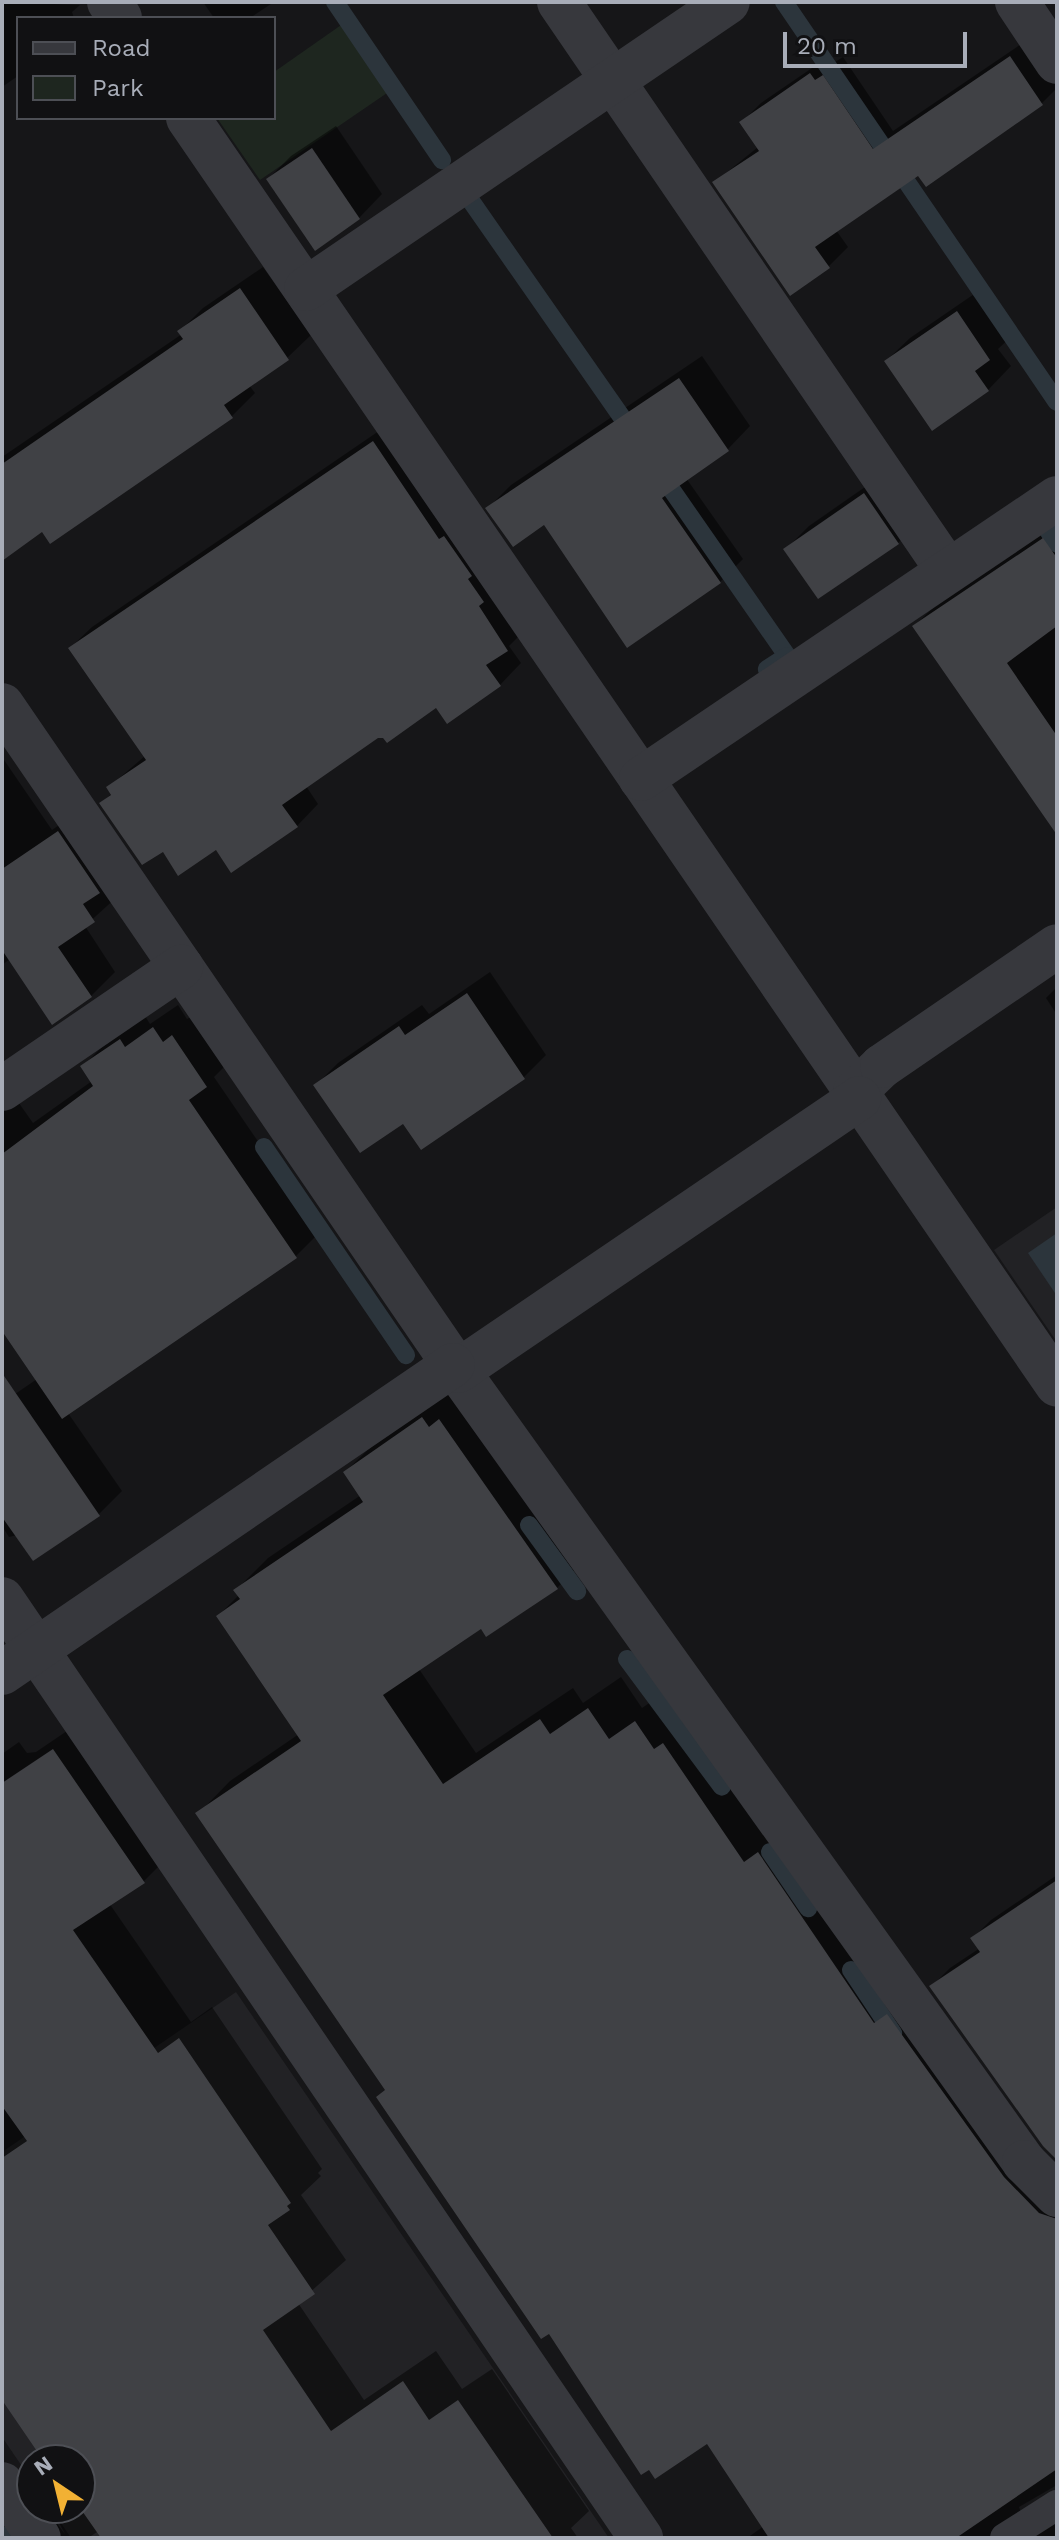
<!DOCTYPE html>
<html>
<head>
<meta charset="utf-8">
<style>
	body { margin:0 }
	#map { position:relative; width:1059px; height:2540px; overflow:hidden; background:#161618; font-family:"Work Sans",sans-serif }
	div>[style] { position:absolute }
	.built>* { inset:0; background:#222225 }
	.green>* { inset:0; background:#1e261f }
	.water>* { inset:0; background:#2c353c }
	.shadow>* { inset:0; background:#0007 }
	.stream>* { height:18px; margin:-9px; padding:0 9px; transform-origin:9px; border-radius:9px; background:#2c353c }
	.building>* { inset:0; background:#404145 }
	.service>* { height:30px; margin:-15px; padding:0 15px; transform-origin:15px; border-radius:15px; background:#37383d }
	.minor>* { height:44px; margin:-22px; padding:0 22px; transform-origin:22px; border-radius:22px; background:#37383d }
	span { translate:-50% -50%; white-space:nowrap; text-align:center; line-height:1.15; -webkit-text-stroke:6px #111113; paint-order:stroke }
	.frame { position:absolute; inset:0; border:4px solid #a8adb8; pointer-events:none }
	.legend { position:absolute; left:16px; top:16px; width:260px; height:104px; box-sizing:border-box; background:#111113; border:2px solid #4d4f55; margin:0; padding:10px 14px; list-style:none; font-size:24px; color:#a8adb8 }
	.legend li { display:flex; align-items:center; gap:16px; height:40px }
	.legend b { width:40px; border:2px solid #4d4f55 }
	.north { position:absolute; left:16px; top:2444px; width:80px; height:80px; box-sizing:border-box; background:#111113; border:2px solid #4d4f55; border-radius:50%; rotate:325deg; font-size:22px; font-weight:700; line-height:32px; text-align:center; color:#a8adb8 }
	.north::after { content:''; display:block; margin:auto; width:28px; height:36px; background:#f2b134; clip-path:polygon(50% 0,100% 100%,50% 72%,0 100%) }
	.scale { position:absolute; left:783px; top:32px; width:184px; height:36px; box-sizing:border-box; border:4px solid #a8adb8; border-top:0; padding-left:10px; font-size:24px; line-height:28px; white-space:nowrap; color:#a8adb8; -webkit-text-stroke:6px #111113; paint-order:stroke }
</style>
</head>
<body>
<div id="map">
	<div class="built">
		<i style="clip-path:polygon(1057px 1207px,1057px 1342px,994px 1250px)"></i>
		<i style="clip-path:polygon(236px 1992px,609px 2538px,71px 2538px,51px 2508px,80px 2508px,80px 2460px,32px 2460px,32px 2481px,2px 2437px,2px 2152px)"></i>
	</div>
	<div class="green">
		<i style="clip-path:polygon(344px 23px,390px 91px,260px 180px,217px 118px,274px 118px,274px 72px)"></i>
	</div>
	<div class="water">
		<i style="clip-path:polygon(1057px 1233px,1057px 1296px,1028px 1253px)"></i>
	</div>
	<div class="shadow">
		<i style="clip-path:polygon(2px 2px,80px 5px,72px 12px,74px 18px,18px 18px,18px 76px,2px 87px)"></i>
		<i style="clip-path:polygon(203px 2px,274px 2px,250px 18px,214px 18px)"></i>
		<i style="clip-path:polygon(1030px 38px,1057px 77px,1057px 88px,1042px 103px,926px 184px,919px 174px,836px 230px,848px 247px,829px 266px,715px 182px,758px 147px,742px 122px,761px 103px,831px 55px,835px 62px,843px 57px,893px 131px)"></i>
		<i style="clip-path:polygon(336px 126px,382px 194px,359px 218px,268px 179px,291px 156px)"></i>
		<i style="clip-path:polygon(263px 267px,311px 335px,287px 358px,249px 385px,255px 393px,232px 416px,43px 530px,2px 558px,2px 457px,182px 334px,180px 331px,203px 308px)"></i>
		<i style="clip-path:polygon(980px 290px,1012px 336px,998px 349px,1011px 366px,988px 390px,886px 361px,910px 338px)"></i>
		<i style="clip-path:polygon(702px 356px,750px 426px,728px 449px,686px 478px,743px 559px,720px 582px,545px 523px,488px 508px,511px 485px)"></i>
		<i style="clip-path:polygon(395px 420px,528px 627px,509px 646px,521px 663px,500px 685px,437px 705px,384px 736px,377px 736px,306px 786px,318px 804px,297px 826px,216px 847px,163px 849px,102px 803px,112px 793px,109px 787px,146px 755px,70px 648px,92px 627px)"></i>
		<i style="clip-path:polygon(888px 471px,921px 520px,898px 543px,818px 597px,786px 549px,809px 526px)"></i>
		<i style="clip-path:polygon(1057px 523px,1057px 825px,914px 626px,936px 605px)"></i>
		<i style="clip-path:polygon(2px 757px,52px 830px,83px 808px,118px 896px,85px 926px,115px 972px,91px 996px,10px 959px,2px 965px)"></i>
		<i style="clip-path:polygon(490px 972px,546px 1055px,524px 1077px,403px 1122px,316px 1085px,338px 1063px,422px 1005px,429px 1014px)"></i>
		<i style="clip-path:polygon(1057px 987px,1057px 1015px,1046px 998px)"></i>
		<i style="clip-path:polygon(178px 1005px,187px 1019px,197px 1013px,230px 1061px,214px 1077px,320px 1232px,296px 1256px,68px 1413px,122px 1491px,98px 1515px,9px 1537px,2px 1526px,2px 1403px,37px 1379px,2px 1328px,2px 1079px,33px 1123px,92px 1081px,83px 1066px,107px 1042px,145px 1016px,150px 1024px)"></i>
		<i style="clip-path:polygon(455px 1386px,589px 1555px,557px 1588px,481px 1626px,419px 1669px,476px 1753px,573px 1688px,583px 1703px,621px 1677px,642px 1708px,668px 1690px,1057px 2208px,1057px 2485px,1019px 2507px,1022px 2516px,1057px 2516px,1057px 2538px,747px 2538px,764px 2526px,708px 2441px,387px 2089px,198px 1814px,230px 1781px,299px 1734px,218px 1616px,239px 1595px,236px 1590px,268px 1558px,361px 1495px,345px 1472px,378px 1440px)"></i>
		<i style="clip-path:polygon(86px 1718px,176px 1849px,144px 1881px,109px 1903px,191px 2022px,212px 2007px,322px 2169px,318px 2173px,321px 2176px,301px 2195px,346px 2260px,298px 2303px,364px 2400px,436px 2351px,462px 2389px,492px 2369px,589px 2511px,571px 2528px,578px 2538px,118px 2538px,109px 2524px,88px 2538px,2px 2538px,2px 2487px,45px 2508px,65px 2534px,51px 2508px,80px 2508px,80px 2460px,45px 2460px,2px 2397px,2px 1754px,19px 1742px,27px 1753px,36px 1752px)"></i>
		<i style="clip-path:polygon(1057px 1875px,1057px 2153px,932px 1986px,950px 1968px,980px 1948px,973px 1938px,991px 1920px)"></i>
	</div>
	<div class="stream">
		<i style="left:335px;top:2px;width:191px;rotate:55.9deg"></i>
		<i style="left:784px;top:2px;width:484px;rotate:55.7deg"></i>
		<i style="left:471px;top:201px;width:285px;rotate:55.1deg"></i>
		<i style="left:660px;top:473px;width:223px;rotate:55.2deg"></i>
		<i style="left:787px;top:656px;width:24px;rotate:147deg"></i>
		<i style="left:1049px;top:532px;width:14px;rotate:56deg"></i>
		<i style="left:264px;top:1147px;width:252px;rotate:55.7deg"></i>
		<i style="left:529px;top:1525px;width:82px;rotate:54deg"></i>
		<i style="left:627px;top:1659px;width:159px;rotate:53.4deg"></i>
		<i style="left:770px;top:1852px;width:68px;rotate:55.8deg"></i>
		<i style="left:851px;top:1970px;width:76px;rotate:56.3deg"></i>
		<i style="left:2px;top:2535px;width:4px;rotate:56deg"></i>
	</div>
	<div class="building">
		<i style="clip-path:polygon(1010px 56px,1043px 105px,926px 187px,918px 176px,815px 247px,830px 268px,790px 296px,712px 182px,759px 151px,739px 122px,810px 73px,815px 80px,823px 75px,873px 149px)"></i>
		<i style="clip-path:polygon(312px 148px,360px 219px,315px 251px,266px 179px)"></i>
		<i style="clip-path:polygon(240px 288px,289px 360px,224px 405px,233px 418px,50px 544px,42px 532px,2px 561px,2px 464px,183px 339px,177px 331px)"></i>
		<i style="clip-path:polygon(957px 311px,990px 360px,975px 371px,989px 391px,932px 431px,884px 361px)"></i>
		<i style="clip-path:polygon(679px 378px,729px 451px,662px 498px,721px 583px,627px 648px,544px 525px,513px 547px,485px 508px)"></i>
		<i style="clip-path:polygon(373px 441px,439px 539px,444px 536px,472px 576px,468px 579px,484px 602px,479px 606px,508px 651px,486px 665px,501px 686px,447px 724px,436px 708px,387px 743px,383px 738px,378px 738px,282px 805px,298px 827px,231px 873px,216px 850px,178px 876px,163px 852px,142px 865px,99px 803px,111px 795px,106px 787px,146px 760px,68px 648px)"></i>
		<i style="clip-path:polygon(864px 493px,899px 544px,818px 599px,783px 549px)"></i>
		<i style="clip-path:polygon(1043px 538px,1057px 558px,1057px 626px,1007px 663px,1057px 736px,1057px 835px,912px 626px)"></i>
		<i style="clip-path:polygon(58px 831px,100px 893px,83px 904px,95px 922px,58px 947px,92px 997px,52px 1025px,2px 950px,2px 869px)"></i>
		<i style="clip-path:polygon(467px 993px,525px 1079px,421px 1150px,403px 1124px,360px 1153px,313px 1085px,399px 1026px,405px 1035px)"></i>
		<i style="clip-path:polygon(153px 1027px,163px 1042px,172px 1035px,207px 1087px,189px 1100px,297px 1258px,62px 1419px,2px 1331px,2px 1154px,93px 1086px,80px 1066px,120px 1039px,125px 1047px)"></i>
		<i style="clip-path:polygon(2px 1373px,100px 1516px,33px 1561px,2px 1517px)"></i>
		<i style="clip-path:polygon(422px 1417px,429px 1427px,439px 1419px,558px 1589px,486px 1637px,481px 1629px,383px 1695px,443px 1784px,540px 1719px,550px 1734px,588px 1708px,609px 1739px,635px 1721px,654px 1749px,663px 1743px,744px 1862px,758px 1852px,874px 2023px,887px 2014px,1004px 2177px,1039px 2213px,1057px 2219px,1057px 2469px,956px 2538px,769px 2538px,707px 2444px,655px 2479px,649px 2470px,641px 2475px,549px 2334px,541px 2339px,376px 2097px,385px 2090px,195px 1813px,301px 1741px,216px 1616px,240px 1599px,233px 1590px,363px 1502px,343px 1472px)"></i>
		<i style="clip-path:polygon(53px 1749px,145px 1883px,73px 1930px,158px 2053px,179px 2038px,291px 2203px,287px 2206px,290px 2210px,268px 2225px,315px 2294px,263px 2330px,331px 2431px,403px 2381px,429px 2420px,458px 2400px,553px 2538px,101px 2538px,80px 2508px,80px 2460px,43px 2460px,2px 2400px,2px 2158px,27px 2141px,2px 2106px,2px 1783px)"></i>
		<i style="clip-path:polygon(1057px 1880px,1057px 2160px,1043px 2146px,929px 1986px,980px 1952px,970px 1938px)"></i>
	</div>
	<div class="service">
		<i style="left:1005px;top:2538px;width:62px;rotate:-32.4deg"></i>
	</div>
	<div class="minor">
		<i style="left:109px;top:2px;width:19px;rotate:55deg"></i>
		<i style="left:559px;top:2px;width:689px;rotate:55.64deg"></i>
		<i style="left:1017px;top:2px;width:72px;rotate:56.3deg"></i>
		<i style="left:188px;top:118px;width:1536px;rotate:55.55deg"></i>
		<i style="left:306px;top:289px;width:510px;rotate:-34.22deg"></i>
		<i style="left:2px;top:705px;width:807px;rotate:55.6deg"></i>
		<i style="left:458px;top:1371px;width:973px;rotate:54.41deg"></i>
		<i style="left:1024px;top:2162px;width:47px;rotate:45deg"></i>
		<i style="left:641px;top:779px;width:502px;rotate:-34.04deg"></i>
		<i style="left:2px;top:1089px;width:217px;rotate:-34.3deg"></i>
		<i style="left:855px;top:1092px;width:37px;rotate:-44deg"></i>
		<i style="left:882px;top:1066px;width:212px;rotate:-34.4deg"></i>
		<i style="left:458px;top:1371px;width:485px;rotate:-34.2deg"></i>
		<i style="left:2px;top:1599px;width:1136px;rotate:55.76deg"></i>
		<i style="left:2px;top:1673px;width:546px;rotate:-34.33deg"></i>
		<i style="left:2px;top:2484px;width:65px;rotate:55.6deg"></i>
	</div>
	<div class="frame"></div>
	<ul class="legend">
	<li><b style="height:10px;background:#37383d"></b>Road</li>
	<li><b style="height:22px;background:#1e261f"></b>Park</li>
	</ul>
	<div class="north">N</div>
	<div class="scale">20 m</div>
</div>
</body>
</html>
